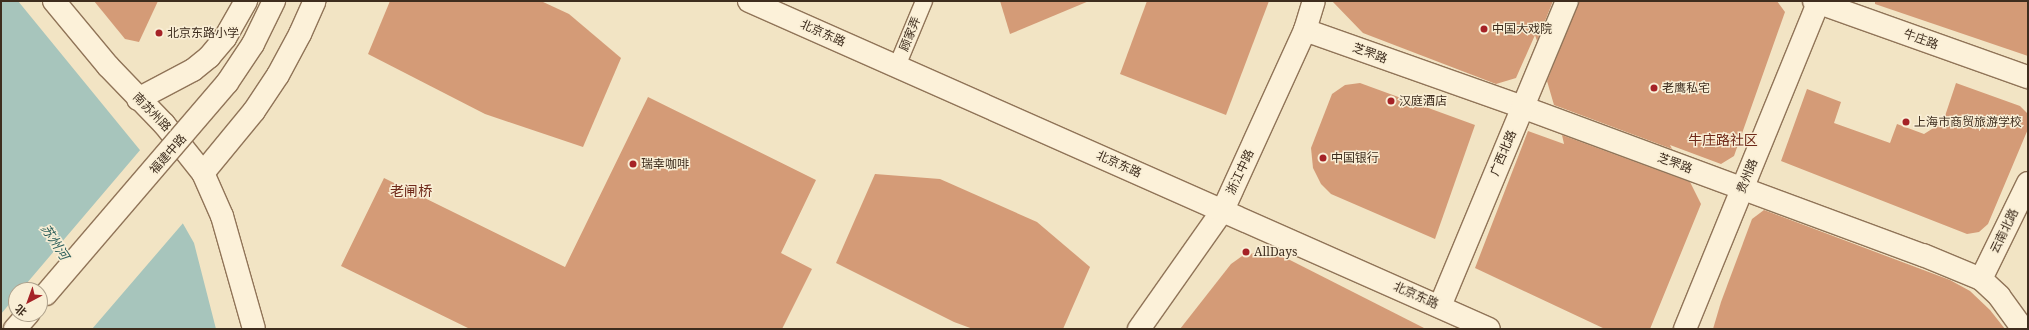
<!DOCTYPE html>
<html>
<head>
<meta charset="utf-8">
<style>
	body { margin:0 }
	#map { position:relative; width:2029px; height:330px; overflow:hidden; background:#f2e4c4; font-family:"Noto Serif","Noto Sans SC",serif }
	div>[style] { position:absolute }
	.water>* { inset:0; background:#a7c5bc }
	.pier>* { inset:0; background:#f2e4c4 }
	.building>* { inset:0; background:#d49b77 }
	.roads { filter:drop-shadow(1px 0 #907458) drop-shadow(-1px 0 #907458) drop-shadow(0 1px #907458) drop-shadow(0 -1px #907458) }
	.service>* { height:16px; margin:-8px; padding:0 8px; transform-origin:8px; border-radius:8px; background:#fcf1d9 }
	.minor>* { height:22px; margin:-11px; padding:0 11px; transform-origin:11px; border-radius:11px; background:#fcf1d9 }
	.tertiary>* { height:22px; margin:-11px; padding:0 11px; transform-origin:11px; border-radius:11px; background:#fcf1d9 }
	.secondary>* { height:22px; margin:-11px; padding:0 11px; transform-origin:11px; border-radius:11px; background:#fcf1d9 }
	.bridges { filter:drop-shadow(1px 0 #907458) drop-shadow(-1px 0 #907458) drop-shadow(0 1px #907458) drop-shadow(0 -1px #907458) }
	.tertiary-bridge>* { height:22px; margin:-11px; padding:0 11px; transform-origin:11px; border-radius:11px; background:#fcf1d9 }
	.dots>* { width:11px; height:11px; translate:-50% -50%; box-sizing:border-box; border:2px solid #f9eed5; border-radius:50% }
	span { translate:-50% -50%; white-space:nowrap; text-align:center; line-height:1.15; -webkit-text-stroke:3px #f9eed5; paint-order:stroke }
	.poi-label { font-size:12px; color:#3e2d1e }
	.left { translate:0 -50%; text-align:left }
	.street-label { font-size:12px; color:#3e2d1e }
	.water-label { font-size:13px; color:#2c5f5b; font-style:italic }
	.quarter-label { font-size:14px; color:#6f2919 }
	.frame { position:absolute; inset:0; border:2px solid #3e2d1e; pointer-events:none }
	.north { position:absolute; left:8px; top:282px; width:40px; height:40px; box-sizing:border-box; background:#f9eed5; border:1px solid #aea18c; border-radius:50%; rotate:221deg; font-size:11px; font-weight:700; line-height:16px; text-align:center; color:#3e2d1e }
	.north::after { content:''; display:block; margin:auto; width:14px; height:18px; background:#a52226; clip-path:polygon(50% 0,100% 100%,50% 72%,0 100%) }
</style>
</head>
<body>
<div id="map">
	<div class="water">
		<i style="clip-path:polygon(evenodd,1px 1px,18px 1px,144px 155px,194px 243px,216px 329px,1px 329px,1px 1px,16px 290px,40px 290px,40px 314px,16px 314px,16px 290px)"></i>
	</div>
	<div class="pier">
		<i style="clip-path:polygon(141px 149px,184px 222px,92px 329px,1px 329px,1px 314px,16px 296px,16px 314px,40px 314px,40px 290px,21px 290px)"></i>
	</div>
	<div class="building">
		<i style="clip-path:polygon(94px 1px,158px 1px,139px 42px,125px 39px)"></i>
		<i style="clip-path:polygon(390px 1px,541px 1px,569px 14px,621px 58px,583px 147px,485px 114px,368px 54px)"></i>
		<i style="clip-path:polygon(1000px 1px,1089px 1px,1010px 34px)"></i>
		<i style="clip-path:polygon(1147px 1px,1269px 1px,1226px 115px,1120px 74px)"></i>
		<i style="clip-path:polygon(1332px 1px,1553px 1px,1537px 41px,1535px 35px,1516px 78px,1496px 84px,1363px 33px)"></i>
		<i style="clip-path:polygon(1579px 1px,1777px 1px,1785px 12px,1734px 156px,1721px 164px,1670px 145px,1672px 149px,1554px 105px,1547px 81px)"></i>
		<i style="clip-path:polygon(1875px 1px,2028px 1px,2028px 56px,1875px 4px)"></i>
		<i style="clip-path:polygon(1360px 83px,1475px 125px,1435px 239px,1331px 194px,1321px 184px,1313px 168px,1311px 148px,1332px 94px,1345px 85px)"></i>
		<i style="clip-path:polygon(1956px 83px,2020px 106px,2028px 114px,2028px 129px,1988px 224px,1979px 232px,1967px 234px,1781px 161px,1807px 89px,1841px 102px,1834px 123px,1890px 143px,1897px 124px,1924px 134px,1943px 122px)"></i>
		<i style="clip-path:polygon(648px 97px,816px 180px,781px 253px,812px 269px,782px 329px,470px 329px,341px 266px,384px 178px,565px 267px)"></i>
		<i style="clip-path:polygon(1528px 131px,1564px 144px,1562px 135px,1690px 182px,1701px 204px,1650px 329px,1605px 329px,1475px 268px)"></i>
		<i style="clip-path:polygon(875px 174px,940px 179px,1037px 222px,1090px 267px,1063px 329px,973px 329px,954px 322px,836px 263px)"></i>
		<i style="clip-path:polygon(1764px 210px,1950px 280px,1970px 291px,1990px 310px,2005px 329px,1713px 329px,1721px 302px,1752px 219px)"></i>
		<i style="clip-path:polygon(1265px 253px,1286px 258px,1426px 329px,1180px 329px,1231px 264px,1245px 254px)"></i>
	</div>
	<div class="roads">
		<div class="service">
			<i style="left:897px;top:66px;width:70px;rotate:-67.4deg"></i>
		</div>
		<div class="minor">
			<i style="left:54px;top:1px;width:85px;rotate:50.3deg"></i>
			<i style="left:108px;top:66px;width:81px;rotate:46deg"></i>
			<i style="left:164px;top:124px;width:63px;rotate:51.5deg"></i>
			<i style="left:203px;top:173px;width:47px;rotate:66.2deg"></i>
			<i style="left:222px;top:216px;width:117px;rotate:74.2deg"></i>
			<i style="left:1814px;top:1px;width:227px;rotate:19.6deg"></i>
			<i style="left:1305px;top:30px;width:230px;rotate:19.5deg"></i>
			<i style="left:1522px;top:107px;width:427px;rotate:20.3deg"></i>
			<i style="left:1923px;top:255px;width:63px;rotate:22.5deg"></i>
			<i style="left:1981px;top:279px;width:25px;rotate:43deg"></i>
			<i style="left:1999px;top:296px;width:41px;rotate:54deg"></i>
			<i style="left:138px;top:99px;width:62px;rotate:-27.8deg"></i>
			<i style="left:193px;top:70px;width:21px;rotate:-39deg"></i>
			<i style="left:209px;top:57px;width:25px;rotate:-50deg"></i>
			<i style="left:225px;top:38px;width:43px;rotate:-60.4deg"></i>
			<i style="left:203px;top:173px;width:80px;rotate:-50.6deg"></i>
			<i style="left:254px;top:111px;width:43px;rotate:-56.3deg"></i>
			<i style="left:278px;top:75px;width:47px;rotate:-61.8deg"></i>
			<i style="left:300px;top:34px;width:36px;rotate:-66deg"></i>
			<i style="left:1981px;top:279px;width:107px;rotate:-63.9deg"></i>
			<i style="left:1440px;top:306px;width:330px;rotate:-67.4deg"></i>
			<i style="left:1685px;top:329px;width:354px;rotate:-67.8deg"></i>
		</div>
		<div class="tertiary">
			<i style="left:15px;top:329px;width:20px;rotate:-49deg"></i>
			<i style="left:1139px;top:329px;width:146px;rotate:-54.8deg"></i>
			<i style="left:1223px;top:210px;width:198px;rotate:-65.5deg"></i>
			<i style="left:1305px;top:30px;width:30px;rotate:-73deg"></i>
		</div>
		<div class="secondary">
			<i style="left:749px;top:1px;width:809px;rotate:23.9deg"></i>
		</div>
	</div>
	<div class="bridges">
		<div class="tertiary-bridge">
			<i style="left:46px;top:294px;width:278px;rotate:-49.4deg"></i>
			<i style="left:227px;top:83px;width:47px;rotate:-56.3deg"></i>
			<i style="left:253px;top:44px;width:48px;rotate:-64deg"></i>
		</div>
	</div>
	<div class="dots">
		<i style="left:1484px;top:29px;background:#a52226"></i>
		<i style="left:159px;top:33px;background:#a52226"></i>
		<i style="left:1654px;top:88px;background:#a52226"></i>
		<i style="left:1391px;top:101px;background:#a52226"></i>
		<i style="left:1906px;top:122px;background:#a52226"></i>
		<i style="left:1323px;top:158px;background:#a52226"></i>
		<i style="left:633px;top:164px;background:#a52226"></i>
		<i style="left:1246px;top:252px;background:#a52226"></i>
	</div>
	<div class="poi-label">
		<span class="left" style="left:1492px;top:29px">中国大戏院</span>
		<span class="left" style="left:167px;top:33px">北京东路小学</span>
		<span class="left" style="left:1662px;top:88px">老鹰私宅</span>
		<span class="left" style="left:1399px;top:101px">汉庭酒店</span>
		<span class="left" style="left:1914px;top:122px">上海市商贸旅游学校</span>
		<span class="left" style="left:1331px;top:158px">中国银行</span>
		<span class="left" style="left:641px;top:164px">瑞幸咖啡</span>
		<span class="left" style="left:1254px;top:252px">AllDays</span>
	</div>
	<div class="street-label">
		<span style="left:823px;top:33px;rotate:24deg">北京东路</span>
		<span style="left:910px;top:34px;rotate:-68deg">顾家弄</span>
		<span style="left:1921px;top:39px;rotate:20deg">牛庄路</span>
		<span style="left:1370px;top:53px;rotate:20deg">芝罘路</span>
		<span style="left:152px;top:112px;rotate:46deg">南苏州路</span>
		<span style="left:1503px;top:153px;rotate:-67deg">广西北路</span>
		<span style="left:168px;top:154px;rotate:-49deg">福建中路</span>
		<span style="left:1675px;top:163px;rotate:20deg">芝罘路</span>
		<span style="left:1119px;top:164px;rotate:24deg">北京东路</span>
		<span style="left:1240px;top:172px;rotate:-65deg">浙江中路</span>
		<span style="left:1747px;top:176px;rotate:-68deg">贵州路</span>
		<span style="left:2004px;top:231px;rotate:-64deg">云南北路</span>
		<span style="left:1416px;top:295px;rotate:24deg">北京东路</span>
	</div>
	<div class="water-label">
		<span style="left:55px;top:242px;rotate:57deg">苏州河</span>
	</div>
	<div class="quarter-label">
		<span style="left:1723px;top:140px">牛庄路社区</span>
		<span style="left:411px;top:191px">老闸桥</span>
	</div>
	<div class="frame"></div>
	<div class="north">北</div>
</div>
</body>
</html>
